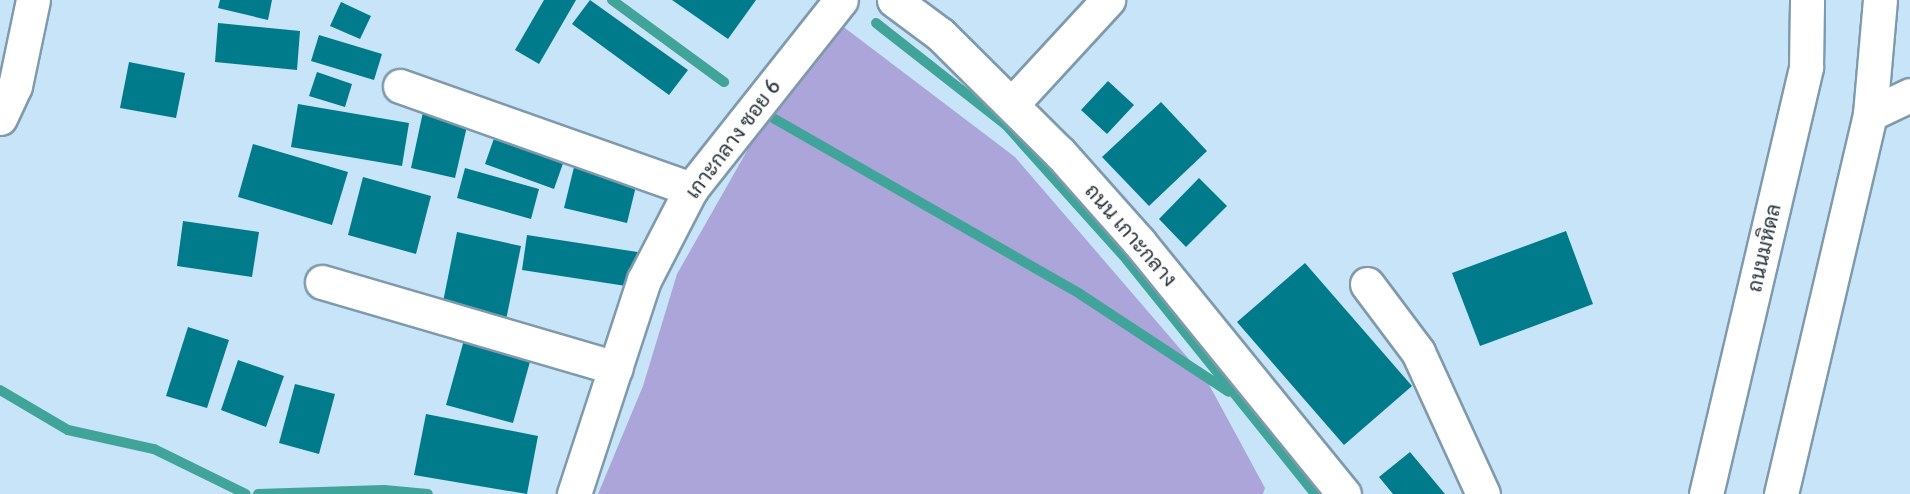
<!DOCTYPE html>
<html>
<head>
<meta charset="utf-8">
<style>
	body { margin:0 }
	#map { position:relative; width:1910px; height:494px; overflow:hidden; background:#c8e4f8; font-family:Cabin,Sarabun,sans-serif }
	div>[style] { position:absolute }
	.green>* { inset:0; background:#aca5d9 }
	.stream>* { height:10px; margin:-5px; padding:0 5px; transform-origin:5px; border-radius:5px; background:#40a49a }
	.building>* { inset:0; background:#007b8c }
	.roads { filter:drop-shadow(2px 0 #7f9aac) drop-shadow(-2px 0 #7f9aac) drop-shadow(0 2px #7f9aac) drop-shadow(0 -2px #7f9aac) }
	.minor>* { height:33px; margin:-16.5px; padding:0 16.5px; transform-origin:16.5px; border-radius:16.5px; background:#fff }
	.major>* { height:33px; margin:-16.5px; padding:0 16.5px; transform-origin:16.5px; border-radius:16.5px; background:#fff }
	span { translate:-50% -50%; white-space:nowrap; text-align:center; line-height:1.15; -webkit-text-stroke:6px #fff; paint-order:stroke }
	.street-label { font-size:21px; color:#28333a }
</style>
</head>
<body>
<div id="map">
	<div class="green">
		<i style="clip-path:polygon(841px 25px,1015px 157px,1206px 379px,1265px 488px,1263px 494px,598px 494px,643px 386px,677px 274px,756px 135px)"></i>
	</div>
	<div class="stream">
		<i style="left:612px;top:0;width:139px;rotate:36.2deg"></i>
		<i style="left:876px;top:23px;width:165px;rotate:38.1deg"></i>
		<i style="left:1006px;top:125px;width:181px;rotate:48.1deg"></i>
		<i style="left:1127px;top:260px;width:300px;rotate:51.2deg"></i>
		<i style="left:766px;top:114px;width:362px;rotate:29.8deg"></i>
		<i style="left:1080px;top:294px;width:178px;rotate:33.3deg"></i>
		<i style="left:0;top:390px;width:79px;rotate:30.5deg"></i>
		<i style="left:68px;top:430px;width:88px;rotate:12.5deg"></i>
		<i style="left:154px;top:449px;width:102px;rotate:26.1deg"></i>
		<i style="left:258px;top:494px;width:126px;rotate:-1.8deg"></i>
		<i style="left:384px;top:490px;width:44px;rotate:5.2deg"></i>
	</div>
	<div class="building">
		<i style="clip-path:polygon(220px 0,272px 0,268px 20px,218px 8px)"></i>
		<i style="clip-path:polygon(544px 0,576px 0,539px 64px,515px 50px)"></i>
		<i style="clip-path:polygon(590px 0,688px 70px,669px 95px,572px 24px)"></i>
		<i style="clip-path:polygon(672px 0,756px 0,728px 39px)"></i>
		<i style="clip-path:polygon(341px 2px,371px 16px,360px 39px,330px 26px)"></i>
		<i style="clip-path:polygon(218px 23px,300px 31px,297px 70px,215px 62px)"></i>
		<i style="clip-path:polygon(319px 35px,382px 54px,374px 80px,311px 61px)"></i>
		<i style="clip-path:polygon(129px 62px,185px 73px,176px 118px,120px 108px)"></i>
		<i style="clip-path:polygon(317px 72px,352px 84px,345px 107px,309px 96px)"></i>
		<i style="clip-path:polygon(1108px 81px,1134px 105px,1107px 134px,1081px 110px)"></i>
		<i style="clip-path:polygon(1161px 102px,1207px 151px,1149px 206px,1102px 157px)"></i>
		<i style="clip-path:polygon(298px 104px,409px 123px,402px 166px,291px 147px)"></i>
		<i style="clip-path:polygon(423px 112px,468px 122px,455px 178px,411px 168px)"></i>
		<i style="clip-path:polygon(498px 127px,567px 152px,554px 189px,485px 164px)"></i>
		<i style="clip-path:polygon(253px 144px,348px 172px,332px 225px,238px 197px)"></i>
		<i style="clip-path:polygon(576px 159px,639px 174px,627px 223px,564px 208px)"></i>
		<i style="clip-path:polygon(465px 168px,539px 189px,531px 219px,457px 198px)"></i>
		<i style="clip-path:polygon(363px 177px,431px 196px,416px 254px,348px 235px)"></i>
		<i style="clip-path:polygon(1199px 178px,1227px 206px,1186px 247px,1159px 219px)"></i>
		<i style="clip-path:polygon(183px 221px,259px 232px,252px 277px,177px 266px)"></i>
		<i style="clip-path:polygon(1566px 231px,1593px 304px,1480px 346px,1452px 273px)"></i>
		<i style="clip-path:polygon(457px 232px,521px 246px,505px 325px,441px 312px)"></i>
		<i style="clip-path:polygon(527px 235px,644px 253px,639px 288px,522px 270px)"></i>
		<i style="clip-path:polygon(1305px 263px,1412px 386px,1344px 445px,1237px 322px)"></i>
		<i style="clip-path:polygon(188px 327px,229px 340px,207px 408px,166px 396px)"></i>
		<i style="clip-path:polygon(464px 340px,531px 358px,513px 423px,446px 405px)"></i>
		<i style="clip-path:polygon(238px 360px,284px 376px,266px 427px,221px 410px)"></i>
		<i style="clip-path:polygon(295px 384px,335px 394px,319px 454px,279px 443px)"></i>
		<i style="clip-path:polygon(426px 414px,538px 436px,527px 494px,414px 475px)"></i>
		<i style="clip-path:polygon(1410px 452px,1445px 494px,1393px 494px,1379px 477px)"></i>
	</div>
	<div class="roads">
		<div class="minor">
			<i style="left:894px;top:0;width:57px;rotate:36.5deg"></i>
			<i style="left:940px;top:34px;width:169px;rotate:44.8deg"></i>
			<i style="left:1060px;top:153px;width:119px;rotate:48.4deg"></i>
			<i style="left:1139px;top:242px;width:325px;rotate:50.9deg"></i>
			<i style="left:400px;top:86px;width:309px;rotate:19.5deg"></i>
			<i style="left:1012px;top:104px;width:142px;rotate:-47.3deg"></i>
			<i style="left:1870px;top:114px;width:44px;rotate:-25.4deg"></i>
			<i style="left:0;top:118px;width:35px;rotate:-65deg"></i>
			<i style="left:15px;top:86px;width:88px;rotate:-78.2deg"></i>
			<i style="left:322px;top:282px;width:306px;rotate:16.3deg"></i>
			<i style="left:1367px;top:284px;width:85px;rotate:53.1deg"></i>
			<i style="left:1418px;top:352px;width:156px;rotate:65.4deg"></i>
			<i style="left:574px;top:494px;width:225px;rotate:-71.9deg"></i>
			<i style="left:644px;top:280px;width:102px;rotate:-62.7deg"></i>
			<i style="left:691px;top:189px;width:241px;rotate:-51.6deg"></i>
		</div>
		<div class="major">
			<i style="left:1706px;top:494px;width:439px;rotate:-76.8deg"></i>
			<i style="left:1806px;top:67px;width:67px;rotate:-89.1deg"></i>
			<i style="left:1781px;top:494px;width:390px;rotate:-76.8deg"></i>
			<i style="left:1870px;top:114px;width:114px;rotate:-85deg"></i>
		</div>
	</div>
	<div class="street-label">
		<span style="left:733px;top:139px;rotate:-53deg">เกาะกลาง ซอย 6</span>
		<span style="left:1131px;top:235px;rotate:49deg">ถนน เกาะกลาง</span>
		<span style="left:1764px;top:248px;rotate:-77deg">ถนนมหิดล</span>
	</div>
</div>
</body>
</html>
